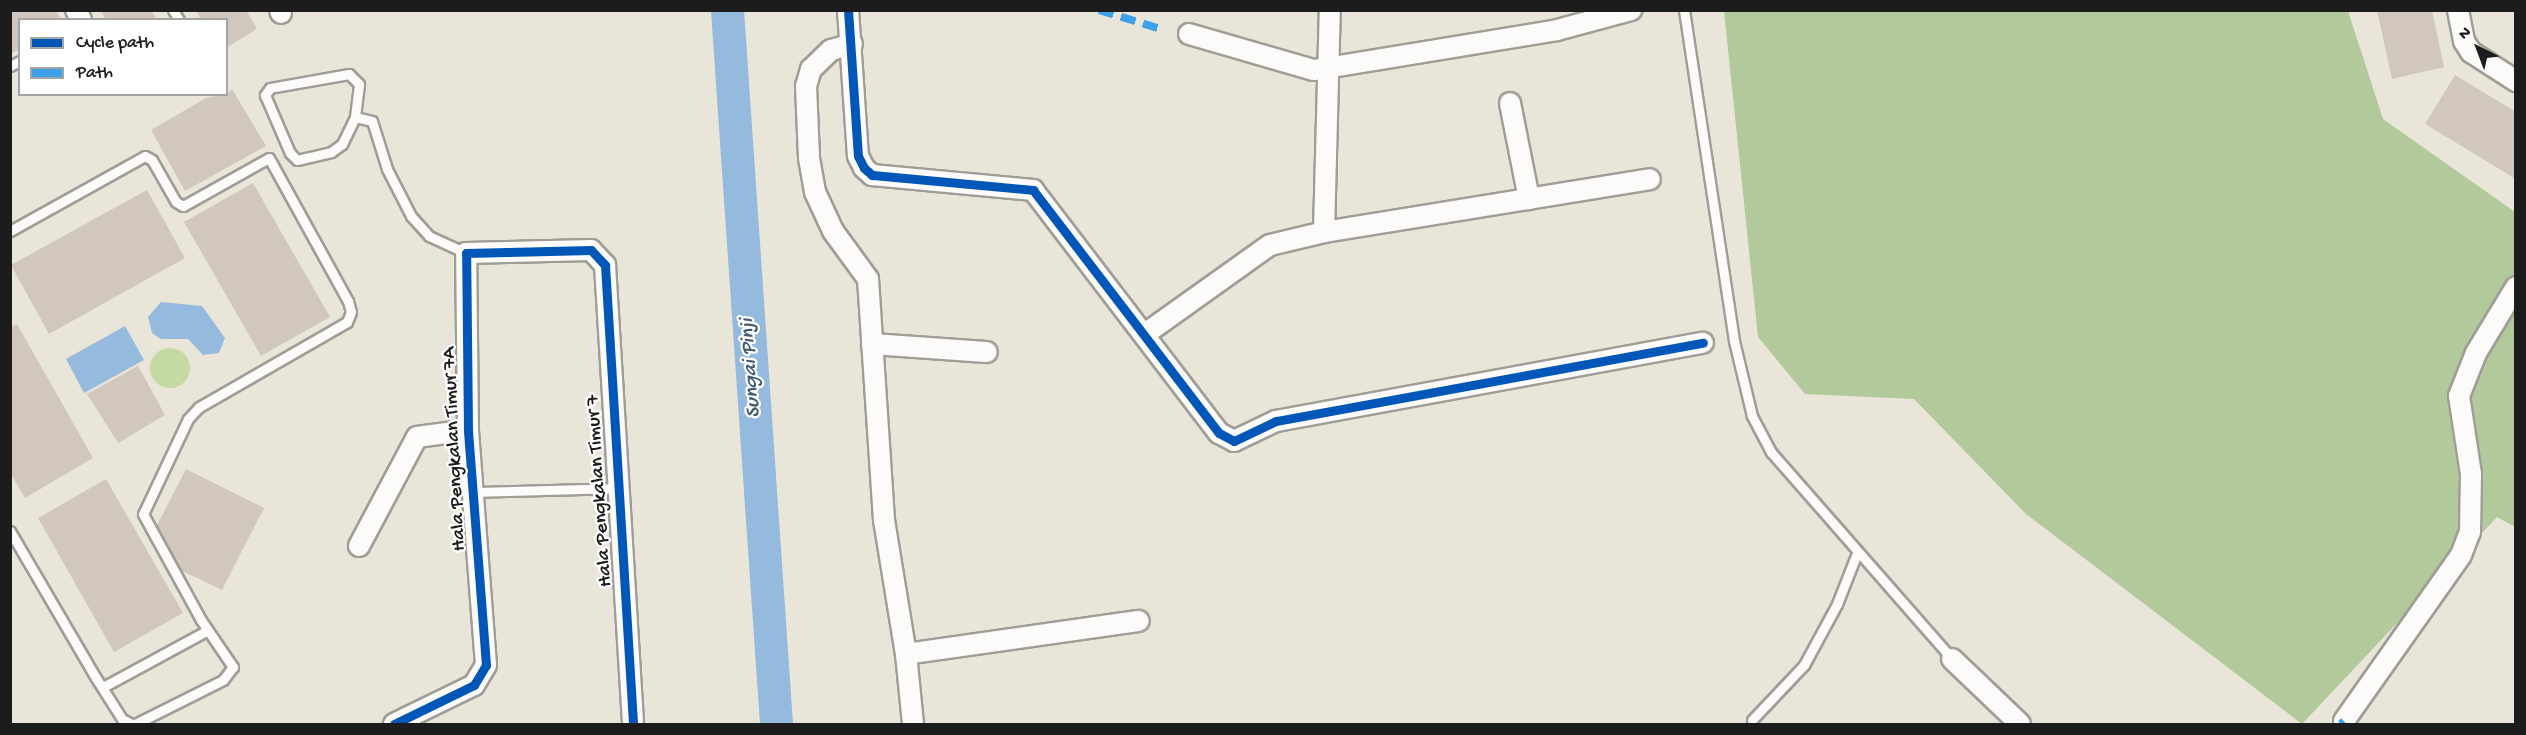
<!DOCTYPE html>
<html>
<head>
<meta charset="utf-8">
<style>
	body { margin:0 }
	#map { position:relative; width:2526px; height:735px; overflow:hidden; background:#e9e6d9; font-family:"Gochi Hand",sans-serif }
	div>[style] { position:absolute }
	.green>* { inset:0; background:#c4d9a4 }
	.round { border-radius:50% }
	.forest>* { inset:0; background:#b1c99b }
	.water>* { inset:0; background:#94bbdd }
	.river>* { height:33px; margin:-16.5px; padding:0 16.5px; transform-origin:16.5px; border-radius:16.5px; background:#94bbdd }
	.building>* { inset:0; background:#d2c7bc }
	.roads { filter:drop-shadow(2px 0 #9f9d96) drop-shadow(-2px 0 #9f9d96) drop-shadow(0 2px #9f9d96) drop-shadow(0 -2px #9f9d96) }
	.lane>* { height:9px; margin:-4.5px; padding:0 4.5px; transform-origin:4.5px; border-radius:4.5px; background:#fcfbf9 }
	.street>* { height:20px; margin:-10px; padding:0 10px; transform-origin:10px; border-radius:10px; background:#fcfbf9 }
	.quiet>* { height:8px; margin-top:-4px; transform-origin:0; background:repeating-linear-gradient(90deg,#3da2ea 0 15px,transparent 0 23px) }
	.cycleway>* { height:9px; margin:-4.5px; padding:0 4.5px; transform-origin:4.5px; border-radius:4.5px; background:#0057b8 }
	span { translate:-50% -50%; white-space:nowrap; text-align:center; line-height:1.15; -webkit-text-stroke:4.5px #fff; paint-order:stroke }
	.street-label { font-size:20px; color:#1c1c1c }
	.water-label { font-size:21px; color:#425b74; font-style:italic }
	.frame { position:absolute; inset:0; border:12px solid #1c1c1c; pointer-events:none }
	.legend { position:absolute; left:18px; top:18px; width:210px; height:78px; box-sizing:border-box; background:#fff; border:2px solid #a4a4a4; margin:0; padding:8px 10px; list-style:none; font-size:18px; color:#1c1c1c }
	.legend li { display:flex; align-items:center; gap:12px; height:30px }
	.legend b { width:30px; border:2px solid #a4a4a4 }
	.north { position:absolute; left:2448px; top:18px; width:60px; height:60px; -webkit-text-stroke:4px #fff; paint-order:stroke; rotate:318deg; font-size:16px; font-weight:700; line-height:24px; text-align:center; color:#1c1c1c }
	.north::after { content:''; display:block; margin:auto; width:21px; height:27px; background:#1c1c1c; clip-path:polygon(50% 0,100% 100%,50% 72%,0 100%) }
</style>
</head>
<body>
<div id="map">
	<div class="green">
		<i class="round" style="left:150px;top:348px;width:40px;height:40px"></i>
	</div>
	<div class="forest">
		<i style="clip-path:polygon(1724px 11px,2348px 11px,2383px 119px,2515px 212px,2515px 527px,2497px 517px,2302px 724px,2026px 514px,1914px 399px,1805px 394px,1758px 337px)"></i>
	</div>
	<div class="water">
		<i style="clip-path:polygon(161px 302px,202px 306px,225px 338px,219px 353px,203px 355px,188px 339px,161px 339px,152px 333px,148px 317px)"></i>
		<i style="clip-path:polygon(125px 326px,144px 360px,84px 393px,66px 359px)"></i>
	</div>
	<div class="river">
		<i style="left:727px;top:10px;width:716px;rotate:86.07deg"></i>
	</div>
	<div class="building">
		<i style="clip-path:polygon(10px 10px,56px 10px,61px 20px,20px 20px,20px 49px,10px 54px)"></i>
		<i style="clip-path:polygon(101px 10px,151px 10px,157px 20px,106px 20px)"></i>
		<i style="clip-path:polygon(196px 10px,246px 10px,257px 29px,226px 48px,226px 20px,201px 20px)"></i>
		<i style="clip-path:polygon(2377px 10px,2432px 10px,2444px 67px,2392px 79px)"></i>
		<i style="clip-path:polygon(2455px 75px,2516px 112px,2516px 179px,2425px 124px)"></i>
		<i style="clip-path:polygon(232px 89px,266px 146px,185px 191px,151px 130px,206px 98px,226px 94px)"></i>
		<i style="clip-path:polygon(253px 183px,330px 317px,261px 356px,184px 222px)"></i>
		<i style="clip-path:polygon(147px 190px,185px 258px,49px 334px,11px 265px)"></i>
		<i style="clip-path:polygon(17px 324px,93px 458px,25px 498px,10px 472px,10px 328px)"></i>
		<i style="clip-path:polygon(138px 366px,165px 415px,118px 443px,87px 394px)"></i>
		<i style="clip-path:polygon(186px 469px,264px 508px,222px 590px,176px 568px,155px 529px)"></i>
		<i style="clip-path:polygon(106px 479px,183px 613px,114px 652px,38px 518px)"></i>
	</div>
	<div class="roads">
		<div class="lane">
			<i style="left:173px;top:10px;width:12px;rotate:59deg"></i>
			<i style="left:1684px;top:10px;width:335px;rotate:81.4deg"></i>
			<i style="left:1734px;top:341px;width:77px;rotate:76.5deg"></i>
			<i style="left:1752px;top:416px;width:41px;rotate:62.2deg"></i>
			<i style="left:1771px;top:452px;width:275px;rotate:48.8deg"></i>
			<i style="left:10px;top:66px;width:11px;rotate:-27deg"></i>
			<i style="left:355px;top:117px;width:33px;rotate:-83deg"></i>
			<i style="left:359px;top:84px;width:14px;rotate:-135deg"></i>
			<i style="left:349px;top:74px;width:80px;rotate:170deg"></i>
			<i style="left:270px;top:88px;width:9px;rotate:126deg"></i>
			<i style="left:265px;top:95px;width:63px;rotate:66.7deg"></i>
			<i style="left:290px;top:153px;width:10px;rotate:45deg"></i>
			<i style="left:297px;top:160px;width:35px;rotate:-13deg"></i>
			<i style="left:331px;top:152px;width:14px;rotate:-36deg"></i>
			<i style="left:342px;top:144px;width:30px;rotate:-64deg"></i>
			<i style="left:355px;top:117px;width:17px;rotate:13deg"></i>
			<i style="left:372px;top:121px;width:50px;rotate:72.6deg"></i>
			<i style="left:387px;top:169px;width:53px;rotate:62.9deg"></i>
			<i style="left:411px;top:216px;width:27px;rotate:48deg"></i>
			<i style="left:429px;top:236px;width:41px;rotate:24.7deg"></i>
			<i style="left:10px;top:231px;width:154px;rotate:-29.1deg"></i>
			<i style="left:145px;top:156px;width:8px;rotate:30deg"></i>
			<i style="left:152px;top:160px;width:48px;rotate:60.3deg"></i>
			<i style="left:176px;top:202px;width:8px;rotate:30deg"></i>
			<i style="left:183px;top:206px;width:98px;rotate:-29.2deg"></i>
			<i style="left:269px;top:158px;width:163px;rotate:61.1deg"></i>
			<i style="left:348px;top:301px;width:11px;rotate:75deg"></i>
			<i style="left:351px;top:312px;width:11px;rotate:112deg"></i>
			<i style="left:347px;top:322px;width:171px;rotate:150.1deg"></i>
			<i style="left:199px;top:407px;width:16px;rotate:133deg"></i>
			<i style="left:188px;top:419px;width:105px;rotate:115.3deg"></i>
			<i style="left:143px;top:514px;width:121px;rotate:61.3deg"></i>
			<i style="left:201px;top:620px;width:57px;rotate:55.8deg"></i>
			<i style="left:233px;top:667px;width:16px;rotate:128deg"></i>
			<i style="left:223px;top:680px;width:98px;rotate:153.4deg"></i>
			<i style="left:474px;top:492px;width:143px;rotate:-1.6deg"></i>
			<i style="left:10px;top:531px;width:170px;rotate:59.7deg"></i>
			<i style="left:96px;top:678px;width:49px;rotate:57.6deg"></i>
			<i style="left:122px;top:719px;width:11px;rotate:27deg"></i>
			<i style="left:103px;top:687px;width:119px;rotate:-28.5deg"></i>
			<i style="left:1752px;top:720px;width:76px;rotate:-46.6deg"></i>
			<i style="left:1804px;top:665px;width:69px;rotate:-61.6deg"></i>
			<i style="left:1837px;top:604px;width:55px;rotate:-68.6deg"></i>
		</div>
		<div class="street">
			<i style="left:76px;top:10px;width:11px;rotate:63deg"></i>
			<i style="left:280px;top:10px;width:3px;rotate:72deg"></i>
			<i style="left:848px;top:10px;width:146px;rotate:86.1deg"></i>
			<i style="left:858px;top:156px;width:13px;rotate:63deg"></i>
			<i style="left:864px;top:168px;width:11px;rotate:41deg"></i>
			<i style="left:872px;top:175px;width:162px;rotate:5.3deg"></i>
			<i style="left:1033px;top:190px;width:306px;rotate:52.6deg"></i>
			<i style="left:1219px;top:433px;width:17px;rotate:28deg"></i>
			<i style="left:1234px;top:441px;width:47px;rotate:-25.5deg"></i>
			<i style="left:1276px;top:421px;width:434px;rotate:-10.4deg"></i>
			<i style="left:2458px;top:10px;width:32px;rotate:79deg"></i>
			<i style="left:2464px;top:41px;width:13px;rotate:58deg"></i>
			<i style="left:2471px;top:52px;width:54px;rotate:32.8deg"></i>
			<i style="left:1189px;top:34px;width:130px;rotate:16.1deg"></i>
			<i style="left:1314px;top:70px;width:246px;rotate:-9.3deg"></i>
			<i style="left:1557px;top:30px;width:77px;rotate:-15.1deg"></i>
			<i style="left:852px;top:44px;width:22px;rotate:164deg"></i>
			<i style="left:831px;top:50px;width:28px;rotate:136deg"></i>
			<i style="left:811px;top:69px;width:18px;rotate:106deg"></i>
			<i style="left:806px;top:86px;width:72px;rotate:87.6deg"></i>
			<i style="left:809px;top:158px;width:35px;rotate:80deg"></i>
			<i style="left:815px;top:192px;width:43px;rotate:65.2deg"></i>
			<i style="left:833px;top:231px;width:59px;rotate:53.9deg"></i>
			<i style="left:868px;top:279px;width:242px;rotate:86.2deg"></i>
			<i style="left:884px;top:520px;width:136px;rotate:80.7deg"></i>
			<i style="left:906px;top:654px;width:70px;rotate:84.3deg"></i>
			<i style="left:1510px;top:103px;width:98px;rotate:78.8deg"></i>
			<i style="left:1324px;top:232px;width:222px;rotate:-88.5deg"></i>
			<i style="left:1145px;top:334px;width:153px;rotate:-35.5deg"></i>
			<i style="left:1270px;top:245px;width:56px;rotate:-13.5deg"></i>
			<i style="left:1324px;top:232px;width:330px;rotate:-9.2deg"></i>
			<i style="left:872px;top:344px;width:115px;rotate:4deg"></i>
			<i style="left:359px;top:546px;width:123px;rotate:-62deg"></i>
			<i style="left:417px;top:437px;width:51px;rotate:-7.8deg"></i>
			<i style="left:906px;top:654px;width:235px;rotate:-8.1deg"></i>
			<i style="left:1952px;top:659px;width:94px;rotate:43.7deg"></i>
			<i style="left:2344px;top:721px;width:203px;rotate:-54.8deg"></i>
			<i style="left:2461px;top:555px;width:25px;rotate:-69deg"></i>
			<i style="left:2470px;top:532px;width:58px;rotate:-89deg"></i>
			<i style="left:2471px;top:474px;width:79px;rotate:-98.7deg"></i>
			<i style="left:2459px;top:396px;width:46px;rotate:-68.4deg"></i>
			<i style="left:2476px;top:353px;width:77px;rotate:-58.8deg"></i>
			<i style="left:394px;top:724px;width:89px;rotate:-26deg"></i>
			<i style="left:474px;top:685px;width:23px;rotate:-59deg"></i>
			<i style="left:486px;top:665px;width:236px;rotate:-94.4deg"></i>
			<i style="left:468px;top:430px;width:177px;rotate:-90.6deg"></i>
			<i style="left:466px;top:253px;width:125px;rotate:-1.4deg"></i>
			<i style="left:591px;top:250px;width:21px;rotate:47deg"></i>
			<i style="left:605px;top:265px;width:460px;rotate:86.5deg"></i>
		</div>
	</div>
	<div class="quiet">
		<i style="left:1099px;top:10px;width:68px;rotate:17.1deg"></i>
		<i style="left:2341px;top:724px;width:4px;rotate:-45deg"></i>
	</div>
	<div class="cycleway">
		<i style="left:848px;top:10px;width:146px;rotate:86.1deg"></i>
		<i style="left:858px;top:156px;width:13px;rotate:63deg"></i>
		<i style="left:864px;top:168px;width:11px;rotate:41deg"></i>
		<i style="left:872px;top:175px;width:162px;rotate:5.3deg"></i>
		<i style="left:1033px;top:190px;width:306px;rotate:52.6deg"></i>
		<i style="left:1219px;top:433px;width:17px;rotate:28deg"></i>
		<i style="left:1234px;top:441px;width:47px;rotate:-25.5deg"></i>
		<i style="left:1276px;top:421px;width:434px;rotate:-10.4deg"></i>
		<i style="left:394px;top:724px;width:89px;rotate:-26deg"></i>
		<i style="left:474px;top:685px;width:23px;rotate:-59deg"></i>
		<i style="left:486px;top:665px;width:236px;rotate:-94.4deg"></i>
		<i style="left:468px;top:430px;width:177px;rotate:-90.6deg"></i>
		<i style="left:466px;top:253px;width:125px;rotate:-1.4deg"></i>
		<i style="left:591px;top:250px;width:21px;rotate:47deg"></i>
		<i style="left:605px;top:265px;width:460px;rotate:86.5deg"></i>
	</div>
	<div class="street-label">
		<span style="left:455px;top:449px;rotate:-93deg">Hala Pengkalan Timur 7A</span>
		<span style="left:600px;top:491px;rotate:-94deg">Hala Pengkalan Timur 7</span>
	</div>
	<div class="water-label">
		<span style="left:752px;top:368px;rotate:-94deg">Sungai Pinji</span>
	</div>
	<div class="frame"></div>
	<ul class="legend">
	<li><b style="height:8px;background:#0057b8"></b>Cycle path</li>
	<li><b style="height:8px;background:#3da2ea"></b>Path</li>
	</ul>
	<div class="north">N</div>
</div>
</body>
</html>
